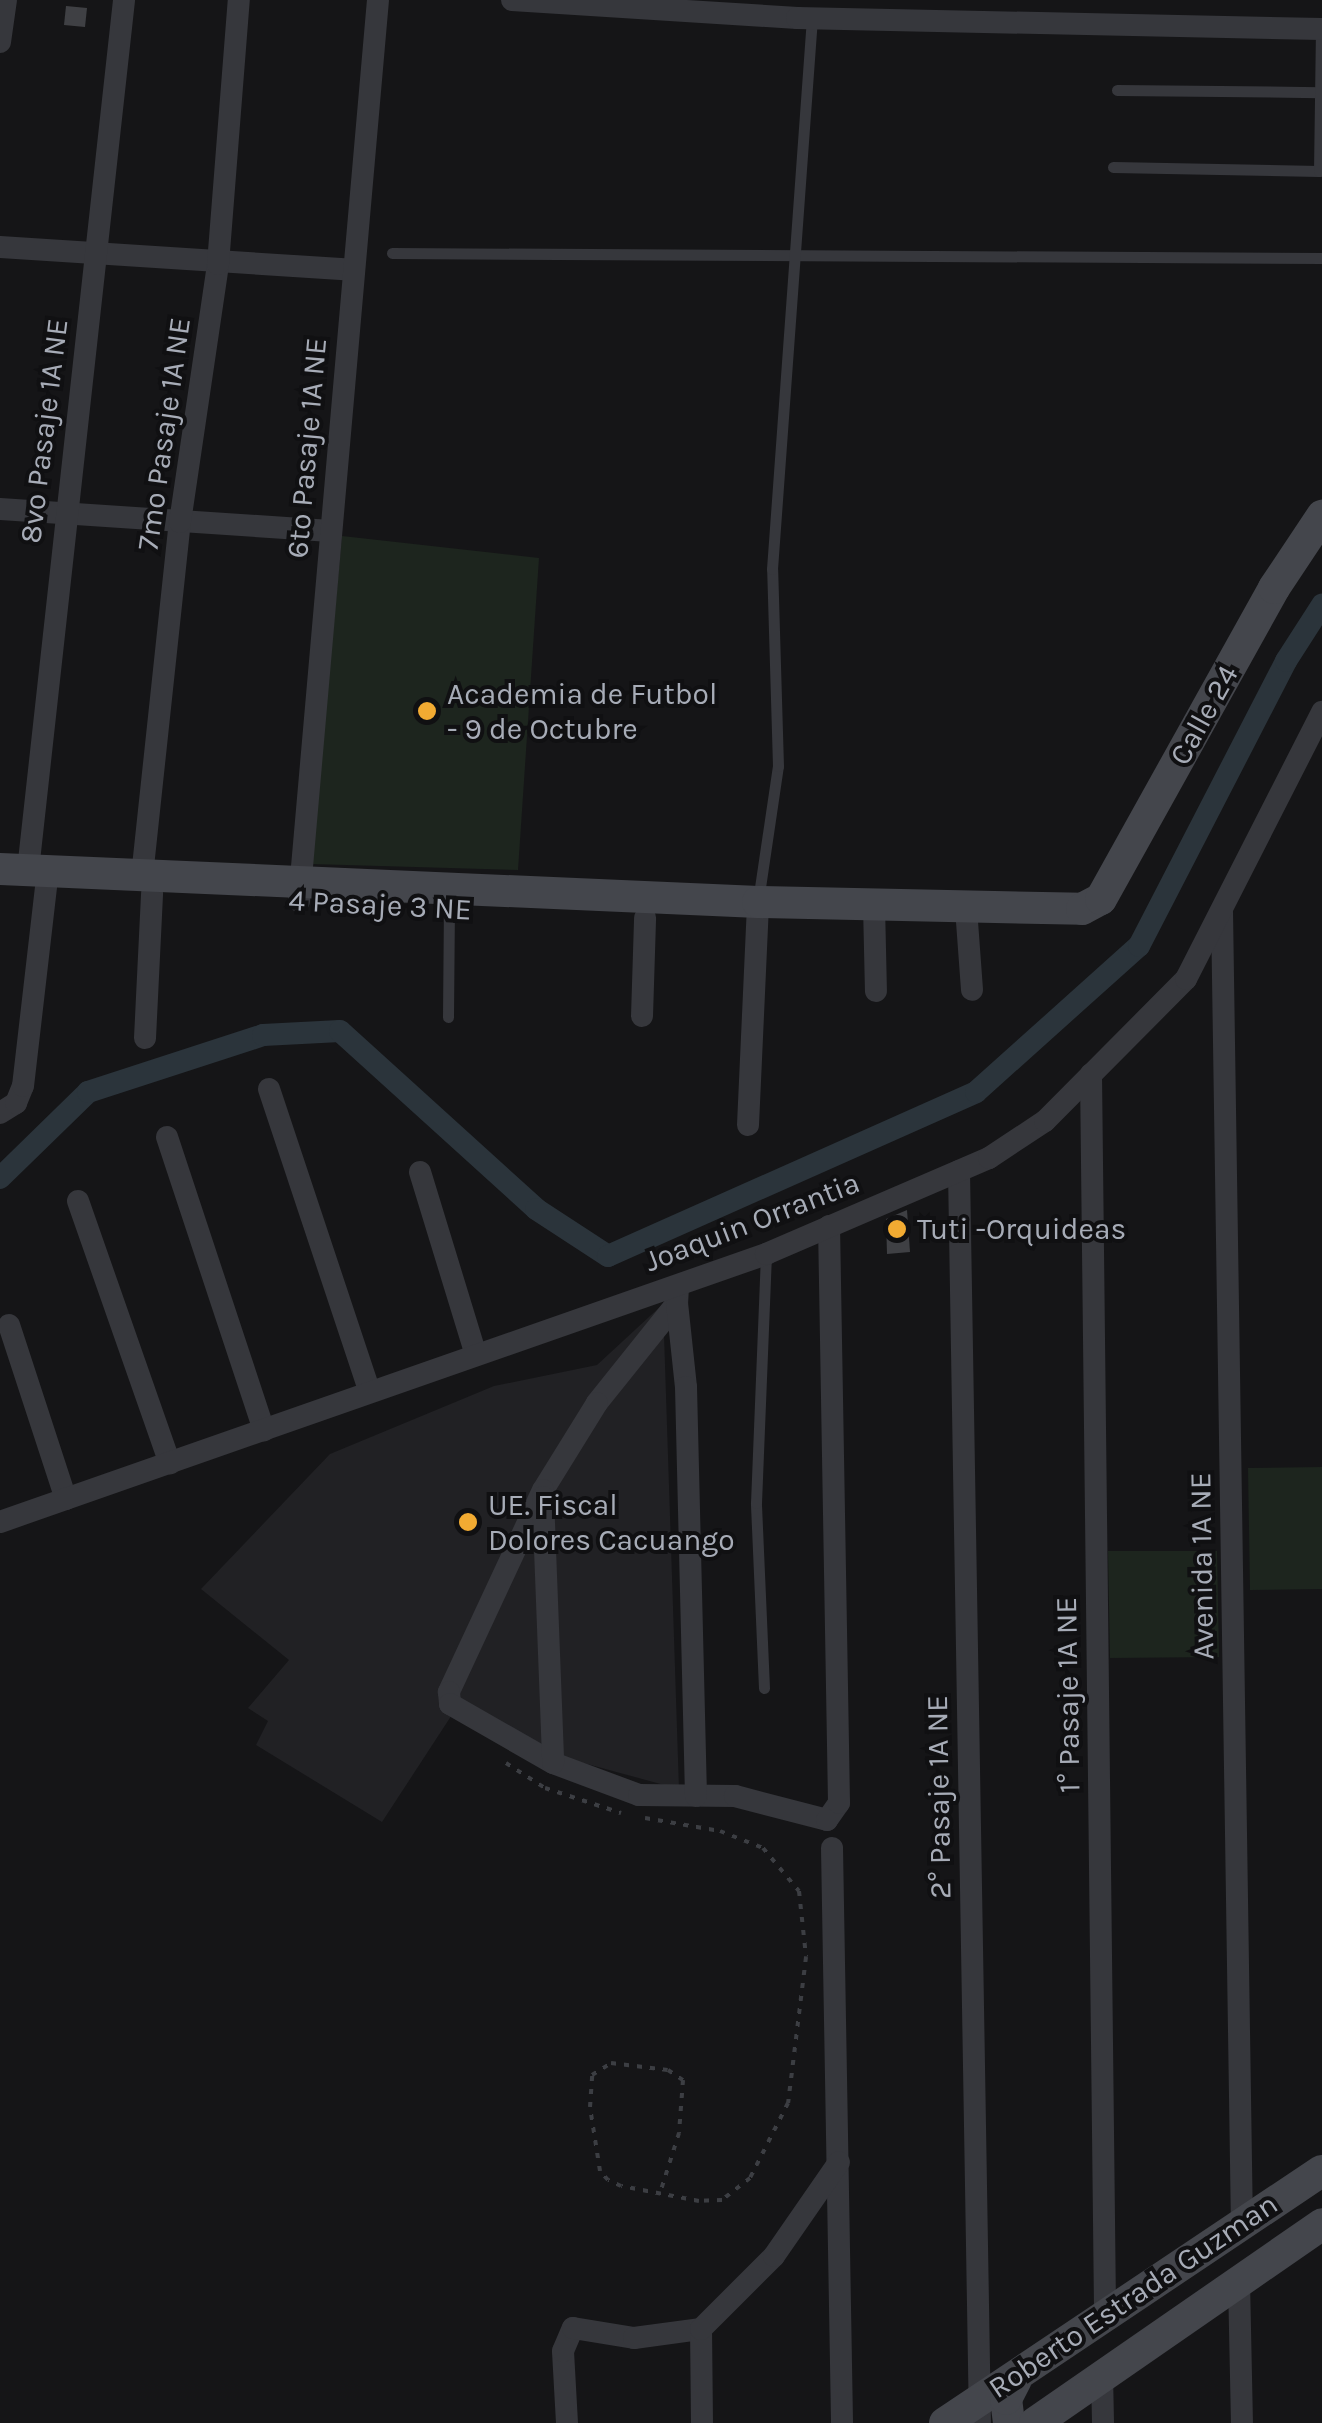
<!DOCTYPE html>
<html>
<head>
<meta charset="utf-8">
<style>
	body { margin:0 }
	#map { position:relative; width:1322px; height:2423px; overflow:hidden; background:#151517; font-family:Karla,sans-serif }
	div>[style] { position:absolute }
	.built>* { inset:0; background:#212124 }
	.green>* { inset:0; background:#1d251e }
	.canal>* { height:22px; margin:-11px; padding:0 11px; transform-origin:11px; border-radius:11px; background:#2b343b }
	.building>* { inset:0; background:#3f4044 }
	.path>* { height:4px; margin-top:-2px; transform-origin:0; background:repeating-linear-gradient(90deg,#3c3e43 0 5px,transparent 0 13px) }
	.lane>* { height:11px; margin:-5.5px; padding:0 5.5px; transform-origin:5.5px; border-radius:5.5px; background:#36373c }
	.street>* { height:22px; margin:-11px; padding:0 11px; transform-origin:11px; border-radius:11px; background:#36373c }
	.secondary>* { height:32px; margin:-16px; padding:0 16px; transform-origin:16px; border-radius:16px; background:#44464c }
	.dots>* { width:28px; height:28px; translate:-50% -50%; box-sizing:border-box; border:5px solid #101012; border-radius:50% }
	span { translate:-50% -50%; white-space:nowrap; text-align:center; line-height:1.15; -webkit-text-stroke:8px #101012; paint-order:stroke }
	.street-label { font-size:30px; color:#a7acb7 }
	.poi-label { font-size:30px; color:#a7acb7 }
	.left { translate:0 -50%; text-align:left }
</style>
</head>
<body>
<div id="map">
	<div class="built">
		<i style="clip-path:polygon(663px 1304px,679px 1789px,565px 1758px,459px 1704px,382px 1822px,256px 1745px,268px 1721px,248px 1708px,289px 1660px,201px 1589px,330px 1454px,494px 1386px,597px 1365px)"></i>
	</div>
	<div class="green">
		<i style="clip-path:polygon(342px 536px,539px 558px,518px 870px,311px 864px)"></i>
		<i style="clip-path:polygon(1322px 1467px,1322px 1589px,1250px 1590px,1248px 1468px)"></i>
		<i style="clip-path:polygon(1108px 1551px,1217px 1551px,1219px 1657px,1110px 1658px)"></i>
	</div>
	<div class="canal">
		<i style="left:0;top:1178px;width:123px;rotate:-44.3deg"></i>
		<i style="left:88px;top:1092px;width:184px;rotate:-18deg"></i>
		<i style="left:263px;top:1035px;width:77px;rotate:-3deg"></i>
		<i style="left:340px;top:1031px;width:265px;rotate:42.2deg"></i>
		<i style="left:536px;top:1209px;width:86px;rotate:33.1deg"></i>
		<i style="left:608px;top:1256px;width:403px;rotate:-24deg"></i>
		<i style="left:976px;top:1092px;width:219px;rotate:-41.9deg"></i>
		<i style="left:1139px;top:946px;width:321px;rotate:-62.7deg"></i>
		<i style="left:1286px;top:661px;width:67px;rotate:-57.3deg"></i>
	</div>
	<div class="building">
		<i style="clip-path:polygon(66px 6px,87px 8px,85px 27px,64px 25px)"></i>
		<i style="clip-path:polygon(907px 1210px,910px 1252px,887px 1254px,886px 1219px)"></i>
	</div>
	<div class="path">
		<i style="left:506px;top:1763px;width:46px;rotate:32.7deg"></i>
		<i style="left:545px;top:1788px;width:80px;rotate:18.2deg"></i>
		<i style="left:645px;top:1818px;width:76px;rotate:9.8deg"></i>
		<i style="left:720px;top:1831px;width:46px;rotate:21.6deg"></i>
		<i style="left:763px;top:1848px;width:56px;rotate:50.1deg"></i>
		<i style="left:799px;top:1891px;width:66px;rotate:83.9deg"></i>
		<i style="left:806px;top:1957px;width:147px;rotate:97deg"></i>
		<i style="left:788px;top:2103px;width:84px;rotate:116.9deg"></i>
		<i style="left:750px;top:2178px;width:36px;rotate:142deg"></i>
		<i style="left:722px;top:2200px;width:23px;rotate:178deg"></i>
		<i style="left:699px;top:2201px;width:79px;rotate:-169.1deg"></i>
		<i style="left:621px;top:2186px;width:14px;rotate:-155deg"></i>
		<i style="left:608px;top:2180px;width:12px;rotate:-132deg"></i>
		<i style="left:600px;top:2171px;width:65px;rotate:-98.9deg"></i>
		<i style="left:590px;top:2107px;width:32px;rotate:-86deg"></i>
		<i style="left:592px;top:2075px;width:22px;rotate:-32deg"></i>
		<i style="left:611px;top:2063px;width:57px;rotate:7deg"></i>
		<i style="left:668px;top:2070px;width:18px;rotate:34deg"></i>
		<i style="left:683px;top:2080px;width:53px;rotate:94.3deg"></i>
		<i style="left:679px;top:2133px;width:63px;rotate:107.6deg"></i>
	</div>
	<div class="lane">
		<i style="left:1117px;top:90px;width:203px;rotate:0.6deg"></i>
		<i style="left:1113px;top:167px;width:206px;rotate:1.1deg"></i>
		<i style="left:1319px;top:171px;width:142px;rotate:-89.2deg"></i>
		<i style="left:392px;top:253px;width:930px;rotate:0.31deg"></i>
		<i style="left:758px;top:901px;width:136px;rotate:-81.6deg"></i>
		<i style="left:778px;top:766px;width:197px;rotate:-91.7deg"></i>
		<i style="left:772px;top:569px;width:552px;rotate:-85.85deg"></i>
		<i style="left:448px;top:1017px;width:108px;rotate:-89.5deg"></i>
		<i style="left:764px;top:1688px;width:185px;rotate:-92.5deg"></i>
		<i style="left:756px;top:1503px;width:249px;rotate:-87.7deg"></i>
	</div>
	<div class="street">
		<i style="left:512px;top:0;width:286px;rotate:3.6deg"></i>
		<i style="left:797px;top:18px;width:525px;rotate:1.2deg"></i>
		<i style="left:0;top:42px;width:42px;rotate:-81.9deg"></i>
		<i style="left:0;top:247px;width:353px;rotate:3.7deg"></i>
		<i style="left:0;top:509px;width:331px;rotate:3.8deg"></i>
		<i style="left:28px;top:870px;width:875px;rotate:-83.7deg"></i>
		<i style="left:142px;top:876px;width:356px;rotate:-83.9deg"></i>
		<i style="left:180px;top:522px;width:261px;rotate:-81.6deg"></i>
		<i style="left:218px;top:264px;width:265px;rotate:-85.5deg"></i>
		<i style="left:299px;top:901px;width:904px;rotate:-84.99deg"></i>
		<i style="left:874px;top:905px;width:86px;rotate:88.7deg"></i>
		<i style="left:966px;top:908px;width:82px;rotate:85.8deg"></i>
		<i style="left:1222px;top:911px;width:1313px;rotate:89.13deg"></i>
		<i style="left:642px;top:1016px;width:98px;rotate:-88.2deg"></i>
		<i style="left:145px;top:1038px;width:145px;rotate:-87.2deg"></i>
		<i style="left:1091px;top:1074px;width:1240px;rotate:89.35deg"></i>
		<i style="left:269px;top:1089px;width:319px;rotate:71.6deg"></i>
		<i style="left:0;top:1113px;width:19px;rotate:-32deg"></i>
		<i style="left:16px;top:1103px;width:18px;rotate:-68deg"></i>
		<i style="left:23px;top:1086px;width:200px;rotate:-83.4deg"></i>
		<i style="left:748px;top:1125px;width:223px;rotate:-87.4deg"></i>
		<i style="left:167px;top:1137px;width:309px;rotate:71.7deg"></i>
		<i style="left:959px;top:1171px;width:1252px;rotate:89.04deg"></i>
		<i style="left:420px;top:1172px;width:191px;rotate:73deg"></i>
		<i style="left:78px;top:1201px;width:278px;rotate:70.7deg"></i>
		<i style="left:678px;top:1286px;width:17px;rotate:93deg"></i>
		<i style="left:677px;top:1303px;width:128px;rotate:128.7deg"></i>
		<i style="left:597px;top:1403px;width:102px;rotate:121.8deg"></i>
		<i style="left:543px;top:1490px;width:223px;rotate:115deg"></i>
		<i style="left:449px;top:1692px;width:12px;rotate:85deg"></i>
		<i style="left:450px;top:1704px;width:119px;rotate:29.8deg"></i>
		<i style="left:553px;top:1763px;width:92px;rotate:20.4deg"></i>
		<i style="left:639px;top:1795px;width:96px;rotate:0.6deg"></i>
		<i style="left:735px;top:1796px;width:95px;rotate:14.6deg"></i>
		<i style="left:827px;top:1820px;width:21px;rotate:-55deg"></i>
		<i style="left:839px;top:1803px;width:577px;rotate:-90.99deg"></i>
		<i style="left:677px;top:1303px;width:84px;rotate:83.9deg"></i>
		<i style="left:686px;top:1387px;width:409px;rotate:88.6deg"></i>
		<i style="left:9px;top:1325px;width:183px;rotate:71.9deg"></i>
		<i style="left:543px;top:1497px;width:266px;rotate:87.8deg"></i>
		<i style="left:0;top:1522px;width:812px;rotate:-19.28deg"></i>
		<i style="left:766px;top:1254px;width:243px;rotate:-23.3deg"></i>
		<i style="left:989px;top:1158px;width:67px;rotate:-33.5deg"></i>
		<i style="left:1045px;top:1121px;width:200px;rotate:-45.2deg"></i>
		<i style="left:1186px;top:979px;width:300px;rotate:-63deg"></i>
		<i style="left:832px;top:1848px;width:575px;rotate:89deg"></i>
		<i style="left:1239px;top:2281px;width:142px;rotate:88.8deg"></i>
		<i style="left:1102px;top:2374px;width:49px;rotate:88.8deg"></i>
		<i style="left:567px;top:2423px;width:72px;rotate:-93.2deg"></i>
		<i style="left:563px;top:2351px;width:25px;rotate:-67deg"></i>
		<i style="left:573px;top:2328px;width:62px;rotate:9.3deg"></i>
		<i style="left:634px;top:2338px;width:68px;rotate:-7.7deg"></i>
		<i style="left:702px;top:2423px;width:94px;rotate:-90.6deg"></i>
		<i style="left:701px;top:2329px;width:103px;rotate:-45deg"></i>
		<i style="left:774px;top:2256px;width:114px;rotate:-55.3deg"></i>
	</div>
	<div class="secondary">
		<i style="left:0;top:869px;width:759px;rotate:2.49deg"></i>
		<i style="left:758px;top:902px;width:324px;rotate:1.2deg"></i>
		<i style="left:1082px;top:909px;width:21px;rotate:-28deg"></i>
		<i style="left:1101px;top:899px;width:356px;rotate:-60.9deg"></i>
		<i style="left:1274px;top:588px;width:87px;rotate:-56.3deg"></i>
		<i style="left:945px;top:2423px;width:453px;rotate:-33.8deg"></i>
		<i style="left:1009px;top:2423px;width:24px;rotate:-97deg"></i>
		<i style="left:1006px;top:2399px;width:22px;rotate:-63deg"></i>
		<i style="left:1035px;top:2423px;width:349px;rotate:-34.7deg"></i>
	</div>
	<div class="dots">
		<i style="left:427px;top:711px;background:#f2ab32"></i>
		<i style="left:897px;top:1229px;background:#f2ab32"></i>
		<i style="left:468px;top:1522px;background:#f2ab32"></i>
	</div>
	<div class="street-label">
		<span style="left:44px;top:431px;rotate:-83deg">8vo Pasaje 1A NE</span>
		<span style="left:164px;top:434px;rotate:-82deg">7mo Pasaje 1A NE</span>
		<span style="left:307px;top:448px;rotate:-85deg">6to Pasaje 1A NE</span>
		<span style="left:1204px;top:715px;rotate:-61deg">Calle 24</span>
		<span style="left:380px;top:905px;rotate:3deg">4 Pasaje 3 NE</span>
		<span style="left:752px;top:1222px;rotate:-21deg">Joaquin Orrantia</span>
		<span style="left:1202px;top:1566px;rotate:-91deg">Avenida 1A NE</span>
		<span style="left:1068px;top:1695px;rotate:-91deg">1° Pasaje 1A NE</span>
		<span style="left:939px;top:1797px;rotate:-91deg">2° Pasaje 1A NE</span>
		<span style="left:1133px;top:2296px;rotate:-34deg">Roberto Estrada Guzman</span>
	</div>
	<div class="poi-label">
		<span class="left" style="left:447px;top:711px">Academia de Futbol<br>- 9 de Octubre</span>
		<span class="left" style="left:917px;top:1229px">Tuti -Orquideas</span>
		<span class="left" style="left:488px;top:1522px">UE. Fiscal<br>Dolores Cacuango</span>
	</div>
</div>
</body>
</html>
